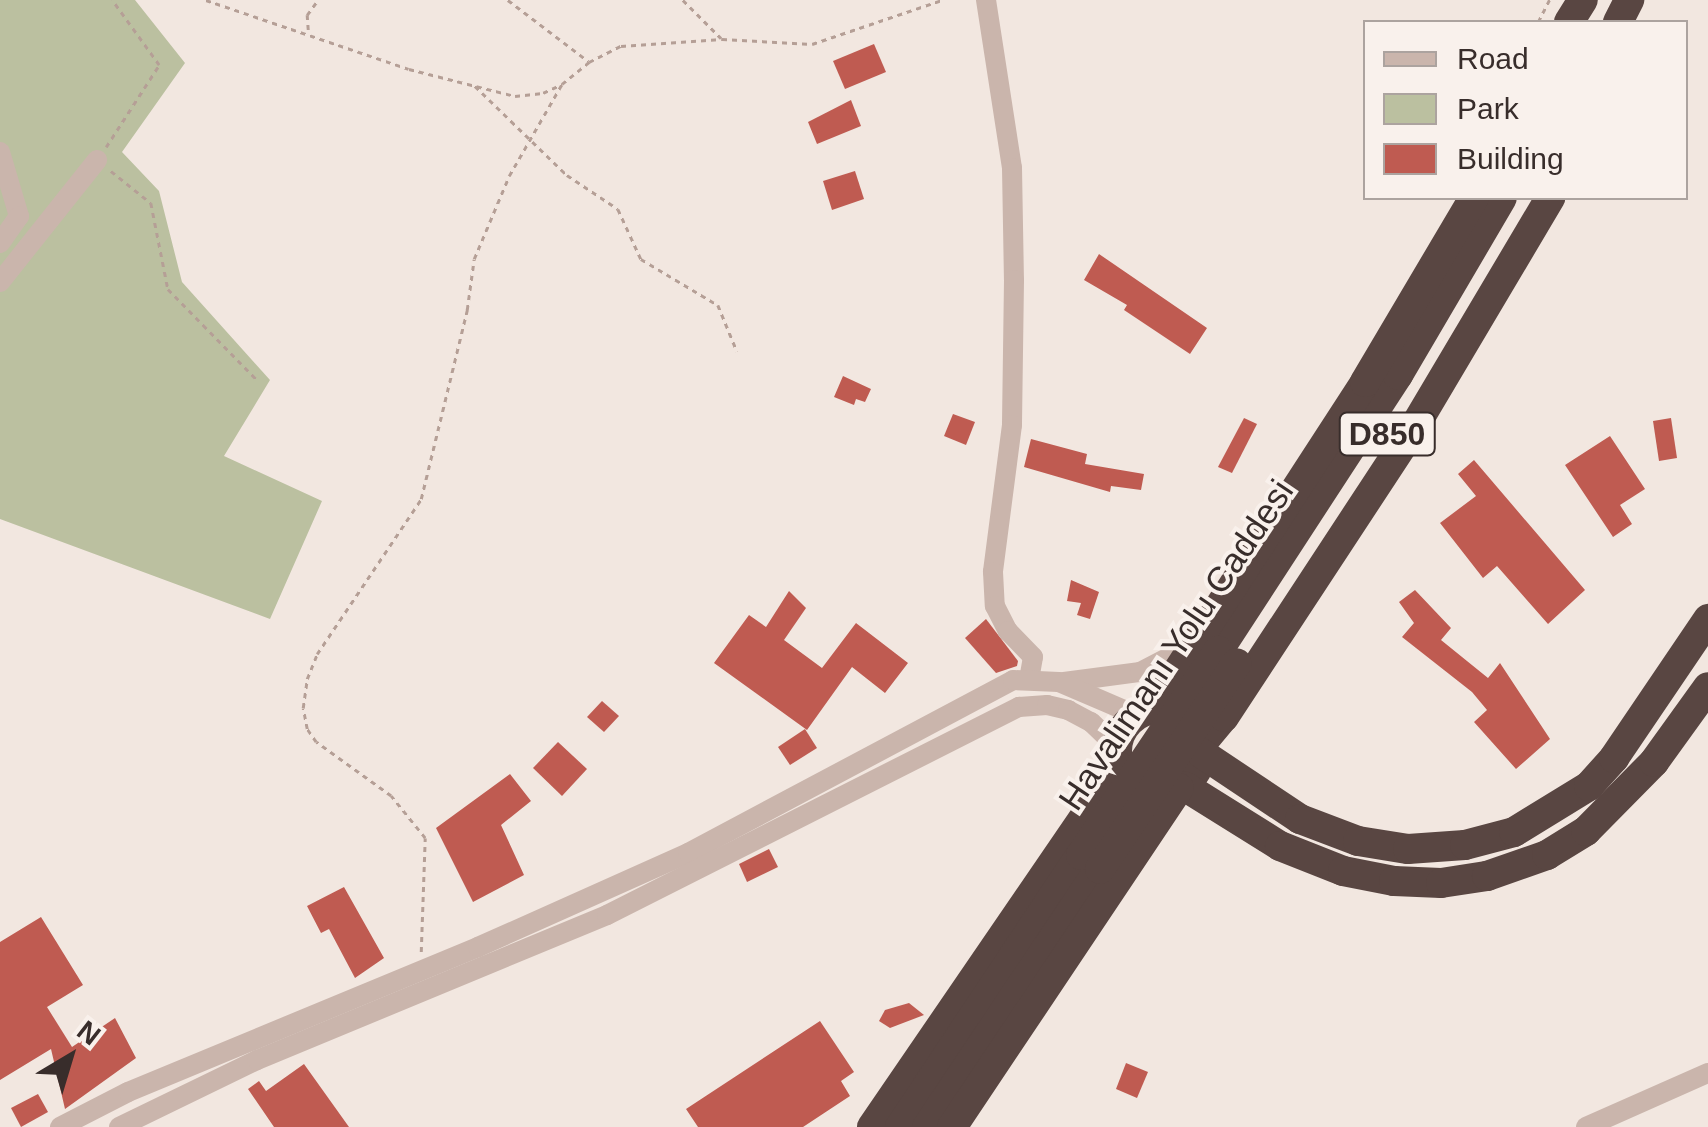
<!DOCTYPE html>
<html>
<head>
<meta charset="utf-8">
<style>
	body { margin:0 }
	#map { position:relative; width:1708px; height:1127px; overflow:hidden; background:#f2e7e0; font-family:Arial,sans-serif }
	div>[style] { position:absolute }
	.green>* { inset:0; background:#bbc0a0 }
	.building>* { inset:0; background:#bf5b51 }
	.path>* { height:2.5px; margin-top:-1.25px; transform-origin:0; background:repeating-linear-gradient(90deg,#b59f96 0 5px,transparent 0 10px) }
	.minor>* { height:20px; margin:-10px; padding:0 10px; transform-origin:10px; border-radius:10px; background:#cab5ac }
	.highway>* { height:30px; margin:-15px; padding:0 15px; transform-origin:15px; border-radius:15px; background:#594642 }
	.highway>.ring { margin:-15px; padding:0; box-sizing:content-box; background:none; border:30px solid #594642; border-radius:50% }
	.highway-bridge>* { height:30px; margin:-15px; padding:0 15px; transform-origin:15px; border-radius:15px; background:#594642 }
	span { translate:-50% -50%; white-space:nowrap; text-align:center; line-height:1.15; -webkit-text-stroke:8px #f9f1ec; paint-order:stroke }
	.shield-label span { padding:2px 8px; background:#f9f1ec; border:2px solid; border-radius:8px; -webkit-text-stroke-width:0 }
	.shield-label { font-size:32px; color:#382d2b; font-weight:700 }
	.street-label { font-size:35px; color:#382d2b }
	.legend { position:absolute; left:1363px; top:20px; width:325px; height:180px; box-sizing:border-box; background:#f9f1ec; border:2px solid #aca39f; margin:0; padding:12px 18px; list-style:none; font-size:30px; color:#382d2b }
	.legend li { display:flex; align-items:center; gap:20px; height:50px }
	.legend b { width:50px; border:2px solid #aca39f }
	.north { position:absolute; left:20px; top:1007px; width:100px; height:100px; -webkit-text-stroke:8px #f9f1ec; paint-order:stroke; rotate:38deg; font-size:28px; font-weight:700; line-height:40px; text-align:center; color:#382d2b }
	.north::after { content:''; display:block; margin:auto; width:35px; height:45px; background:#382d2b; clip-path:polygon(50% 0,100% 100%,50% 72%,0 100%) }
</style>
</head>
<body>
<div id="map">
	<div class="green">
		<i style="clip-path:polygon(0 0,135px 0,185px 63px,122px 152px,159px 191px,182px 282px,270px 380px,224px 456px,322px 501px,270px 619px,0 519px)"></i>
	</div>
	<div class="building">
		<i style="clip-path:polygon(874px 44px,886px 72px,845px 89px,833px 61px)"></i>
		<i style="clip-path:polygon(851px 100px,861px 126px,817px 144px,808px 122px)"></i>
		<i style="clip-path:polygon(855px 171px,864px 199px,832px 210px,823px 181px)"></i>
		<i style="clip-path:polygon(1099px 254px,1207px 328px,1190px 354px,1124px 310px,1127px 305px,1084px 280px)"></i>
		<i style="clip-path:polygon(843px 376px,871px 389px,865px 402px,856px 399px,854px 405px,834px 397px)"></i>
		<i style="clip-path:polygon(953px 414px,975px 422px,966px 445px,944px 436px)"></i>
		<i style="clip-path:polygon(1244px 418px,1257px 424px,1232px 473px,1218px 467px)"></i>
		<i style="clip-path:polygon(1671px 418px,1677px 458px,1659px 461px,1653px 421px)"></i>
		<i style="clip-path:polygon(1610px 436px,1645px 489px,1620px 505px,1632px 524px,1613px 537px,1565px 465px)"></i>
		<i style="clip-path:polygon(1031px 439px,1087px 454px,1085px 464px,1144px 474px,1141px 490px,1111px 486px,1110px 492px,1024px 467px)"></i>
		<i style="clip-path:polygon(1474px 460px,1585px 590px,1548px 624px,1497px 566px,1483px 578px,1440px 523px,1476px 496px,1458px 474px)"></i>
		<i style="clip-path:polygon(1071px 580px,1099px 592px,1090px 619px,1077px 615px,1081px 603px,1067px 601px)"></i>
		<i style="clip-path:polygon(1415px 590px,1451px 628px,1441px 640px,1488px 678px,1500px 663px,1550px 739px,1516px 769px,1474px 722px,1487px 710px,1472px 692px,1402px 637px,1414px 623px,1399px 602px)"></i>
		<i style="clip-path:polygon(789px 591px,806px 608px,784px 640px,822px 668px,856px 623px,908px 663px,885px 693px,852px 667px,807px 730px,714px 663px,749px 615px,766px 627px)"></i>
		<i style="clip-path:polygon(986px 619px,1018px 661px,1017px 666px,996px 673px,965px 638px)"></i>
		<i style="clip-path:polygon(602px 701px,619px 716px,604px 732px,587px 717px)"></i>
		<i style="clip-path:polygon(805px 729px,817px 748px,790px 765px,778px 747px)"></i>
		<i style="clip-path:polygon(558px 742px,587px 769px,562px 796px,533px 768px)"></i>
		<i style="clip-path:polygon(510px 774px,531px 801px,501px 825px,524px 875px,473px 902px,436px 828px)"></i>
		<i style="clip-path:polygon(769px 849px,778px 867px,747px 882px,739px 864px)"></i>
		<i style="clip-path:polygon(344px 887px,384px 958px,355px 978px,329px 929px,321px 933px,307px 906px)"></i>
		<i style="clip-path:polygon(41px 917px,83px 985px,47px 1007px,72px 1047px,115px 1018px,136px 1058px,65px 1109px,51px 1049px,0 1080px,0 942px)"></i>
		<i style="clip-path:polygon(909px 1003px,924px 1015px,890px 1028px,879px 1021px,885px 1010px)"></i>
		<i style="clip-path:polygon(820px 1021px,854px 1072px,841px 1081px,850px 1096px,803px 1127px,698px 1127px,686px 1109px)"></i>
		<i style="clip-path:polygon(1126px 1063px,1148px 1072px,1137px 1098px,1116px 1089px)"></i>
		<i style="clip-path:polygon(304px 1064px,349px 1127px,274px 1127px,248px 1089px,259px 1081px,266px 1091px)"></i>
		<i style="clip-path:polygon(38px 1094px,48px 1112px,21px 1127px,11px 1108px)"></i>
	</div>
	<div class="path">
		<i style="left:206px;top:0;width:214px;rotate:18.8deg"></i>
		<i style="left:409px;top:69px;width:109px;rotate:14.3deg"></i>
		<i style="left:515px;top:96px;width:28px;rotate:-6deg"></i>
		<i style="left:543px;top:93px;width:21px;rotate:-25deg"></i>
		<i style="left:562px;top:84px;width:35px;rotate:-39deg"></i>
		<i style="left:589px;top:62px;width:36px;rotate:-27deg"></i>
		<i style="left:621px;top:46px;width:101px;rotate:-4deg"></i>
		<i style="left:722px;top:39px;width:90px;rotate:3.2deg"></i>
		<i style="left:812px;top:44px;width:137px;rotate:-18.7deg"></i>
		<i style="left:508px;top:0;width:101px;rotate:37.3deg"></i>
		<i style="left:683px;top:0;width:54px;rotate:45deg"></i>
		<i style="left:1538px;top:22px;width:25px;rotate:-63deg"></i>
		<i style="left:308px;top:30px;width:15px;rotate:-94deg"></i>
		<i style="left:307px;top:15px;width:19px;rotate:-54deg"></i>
		<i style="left:475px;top:86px;width:128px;rotate:44.1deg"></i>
		<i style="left:567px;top:175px;width:61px;rotate:33.7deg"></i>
		<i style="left:618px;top:209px;width:55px;rotate:65.3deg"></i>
		<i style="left:641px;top:259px;width:90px;rotate:30.9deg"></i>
		<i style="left:718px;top:305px;width:50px;rotate:67.6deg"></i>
		<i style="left:106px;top:147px;width:98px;rotate:-57.1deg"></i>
		<i style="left:159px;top:65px;width:80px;rotate:-125.9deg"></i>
		<i style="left:111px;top:171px;width:51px;rotate:38.7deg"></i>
		<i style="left:151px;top:203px;width:88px;rotate:78.8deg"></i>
		<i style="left:168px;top:289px;width:130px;rotate:45.6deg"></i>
		<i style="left:421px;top:952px;width:114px;rotate:-88deg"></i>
		<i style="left:425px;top:838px;width:54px;rotate:-129deg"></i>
		<i style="left:391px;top:796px;width:92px;rotate:-144.2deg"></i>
		<i style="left:316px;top:742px;width:16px;rotate:-125deg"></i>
		<i style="left:307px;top:729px;width:21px;rotate:-101deg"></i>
		<i style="left:303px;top:708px;width:29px;rotate:-82deg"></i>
		<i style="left:307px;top:679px;width:27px;rotate:-68deg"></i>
		<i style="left:317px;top:654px;width:187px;rotate:-56.1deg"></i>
		<i style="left:421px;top:499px;width:195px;rotate:-76.3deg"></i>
		<i style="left:467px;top:310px;width:51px;rotate:-82.2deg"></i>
		<i style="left:474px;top:259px;width:90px;rotate:-67.1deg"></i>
		<i style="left:509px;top:176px;width:106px;rotate:-60.1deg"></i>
	</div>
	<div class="minor">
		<i style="left:986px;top:0;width:170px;rotate:81.2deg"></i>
		<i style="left:1012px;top:168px;width:112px;rotate:89deg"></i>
		<i style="left:1014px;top:280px;width:145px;rotate:90.8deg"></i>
		<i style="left:1012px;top:425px;width:148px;rotate:97.4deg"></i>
		<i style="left:993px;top:572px;width:34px;rotate:87deg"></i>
		<i style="left:995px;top:606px;width:28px;rotate:63deg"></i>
		<i style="left:1008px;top:631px;width:36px;rotate:46deg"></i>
		<i style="left:1033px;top:657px;width:22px;rotate:100deg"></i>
		<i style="left:0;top:152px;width:67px;rotate:73.5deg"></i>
		<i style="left:19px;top:216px;width:33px;rotate:125deg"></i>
		<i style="left:0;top:282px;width:156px;rotate:-51.5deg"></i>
		<i style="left:1064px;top:682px;width:77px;rotate:-7.5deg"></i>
		<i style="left:1140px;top:672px;width:54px;rotate:-27.5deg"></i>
		<i style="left:60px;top:1127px;width:76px;rotate:-27.2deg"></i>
		<i style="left:128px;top:1092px;width:379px;rotate:-22.5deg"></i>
		<i style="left:478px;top:947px;width:230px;rotate:-24.1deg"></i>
		<i style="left:688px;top:853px;width:368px;rotate:-28deg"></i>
		<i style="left:1013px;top:680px;width:46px;rotate:2.5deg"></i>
		<i style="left:1059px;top:682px;width:84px;rotate:23.2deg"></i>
		<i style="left:119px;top:1127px;width:153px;rotate:-25.9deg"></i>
		<i style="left:257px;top:1060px;width:379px;rotate:-22.5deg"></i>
		<i style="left:607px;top:915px;width:462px;rotate:-26.8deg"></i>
		<i style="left:1019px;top:707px;width:28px;rotate:-4deg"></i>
		<i style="left:1047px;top:705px;width:22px;rotate:13deg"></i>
		<i style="left:1068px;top:710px;width:26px;rotate:28deg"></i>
		<i style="left:1091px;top:722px;width:35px;rotate:44deg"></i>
		<i style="left:1586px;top:1127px;width:133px;rotate:-23.9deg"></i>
	</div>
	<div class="highway">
		<i style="left:1569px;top:22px;width:26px;rotate:-58deg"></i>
		<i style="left:1618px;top:22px;width:25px;rotate:-63deg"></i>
		<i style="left:1218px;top:651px;width:330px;rotate:-56.9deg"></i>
		<i style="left:1398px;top:375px;width:205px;rotate:-59.6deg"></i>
		<i class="ring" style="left:1117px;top:709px;width:54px;height:54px"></i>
		<i style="left:1153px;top:709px;width:390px;rotate:-57deg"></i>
		<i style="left:1365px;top:382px;width:214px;rotate:-59.4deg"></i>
		<i style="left:1201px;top:744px;width:35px;rotate:-50deg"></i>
		<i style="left:1224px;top:717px;width:344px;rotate:-56.7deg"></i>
		<i style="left:1413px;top:429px;width:269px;rotate:-59.3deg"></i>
		<i style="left:1201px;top:753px;width:119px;rotate:33.7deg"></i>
		<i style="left:1300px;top:819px;width:62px;rotate:20.8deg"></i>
		<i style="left:1358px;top:841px;width:51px;rotate:9.1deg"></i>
		<i style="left:1408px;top:849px;width:57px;rotate:-4deg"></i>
		<i style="left:1465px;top:845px;width:51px;rotate:-14.9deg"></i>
		<i style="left:1514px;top:832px;width:88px;rotate:-31.5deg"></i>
		<i style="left:1589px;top:786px;width:38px;rotate:-48deg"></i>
		<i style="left:1614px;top:758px;width:168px;rotate:-55.9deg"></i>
		<i style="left:1184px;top:786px;width:113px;rotate:32deg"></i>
		<i style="left:1280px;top:846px;width:68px;rotate:21.6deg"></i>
		<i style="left:1343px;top:871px;width:52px;rotate:11.1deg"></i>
		<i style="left:1394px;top:881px;width:47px;rotate:2.4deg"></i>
		<i style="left:1441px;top:883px;width:47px;rotate:-8.7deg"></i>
		<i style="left:1487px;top:876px;width:64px;rotate:-19.3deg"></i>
		<i style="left:1547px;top:855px;width:46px;rotate:-31.6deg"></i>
		<i style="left:1586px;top:831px;width:97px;rotate:-45.4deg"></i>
		<i style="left:1654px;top:762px;width:92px;rotate:-54.2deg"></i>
		<i style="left:872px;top:1127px;width:437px;rotate:-55.6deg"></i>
		<i style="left:900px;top:1127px;width:327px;rotate:-56.4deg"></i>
		<i style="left:927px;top:1127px;width:311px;rotate:-56.2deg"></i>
		<i style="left:952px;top:1127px;width:408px;rotate:-56.2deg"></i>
	</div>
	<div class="highway-bridge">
		<i style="left:1081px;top:855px;width:246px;rotate:-56.1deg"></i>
		<i style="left:1100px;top:869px;width:247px;rotate:-56.4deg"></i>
	</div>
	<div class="shield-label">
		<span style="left:1387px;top:434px">D850</span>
	</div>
	<div class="street-label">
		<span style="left:1176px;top:645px;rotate:-56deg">Havalimanı Yolu Caddesi</span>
	</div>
	<ul class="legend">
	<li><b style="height:12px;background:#cab5ac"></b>Road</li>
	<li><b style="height:28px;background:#bbc0a0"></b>Park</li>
	<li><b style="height:28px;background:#bf5b51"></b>Building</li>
	</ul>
	<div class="north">N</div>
</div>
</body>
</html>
